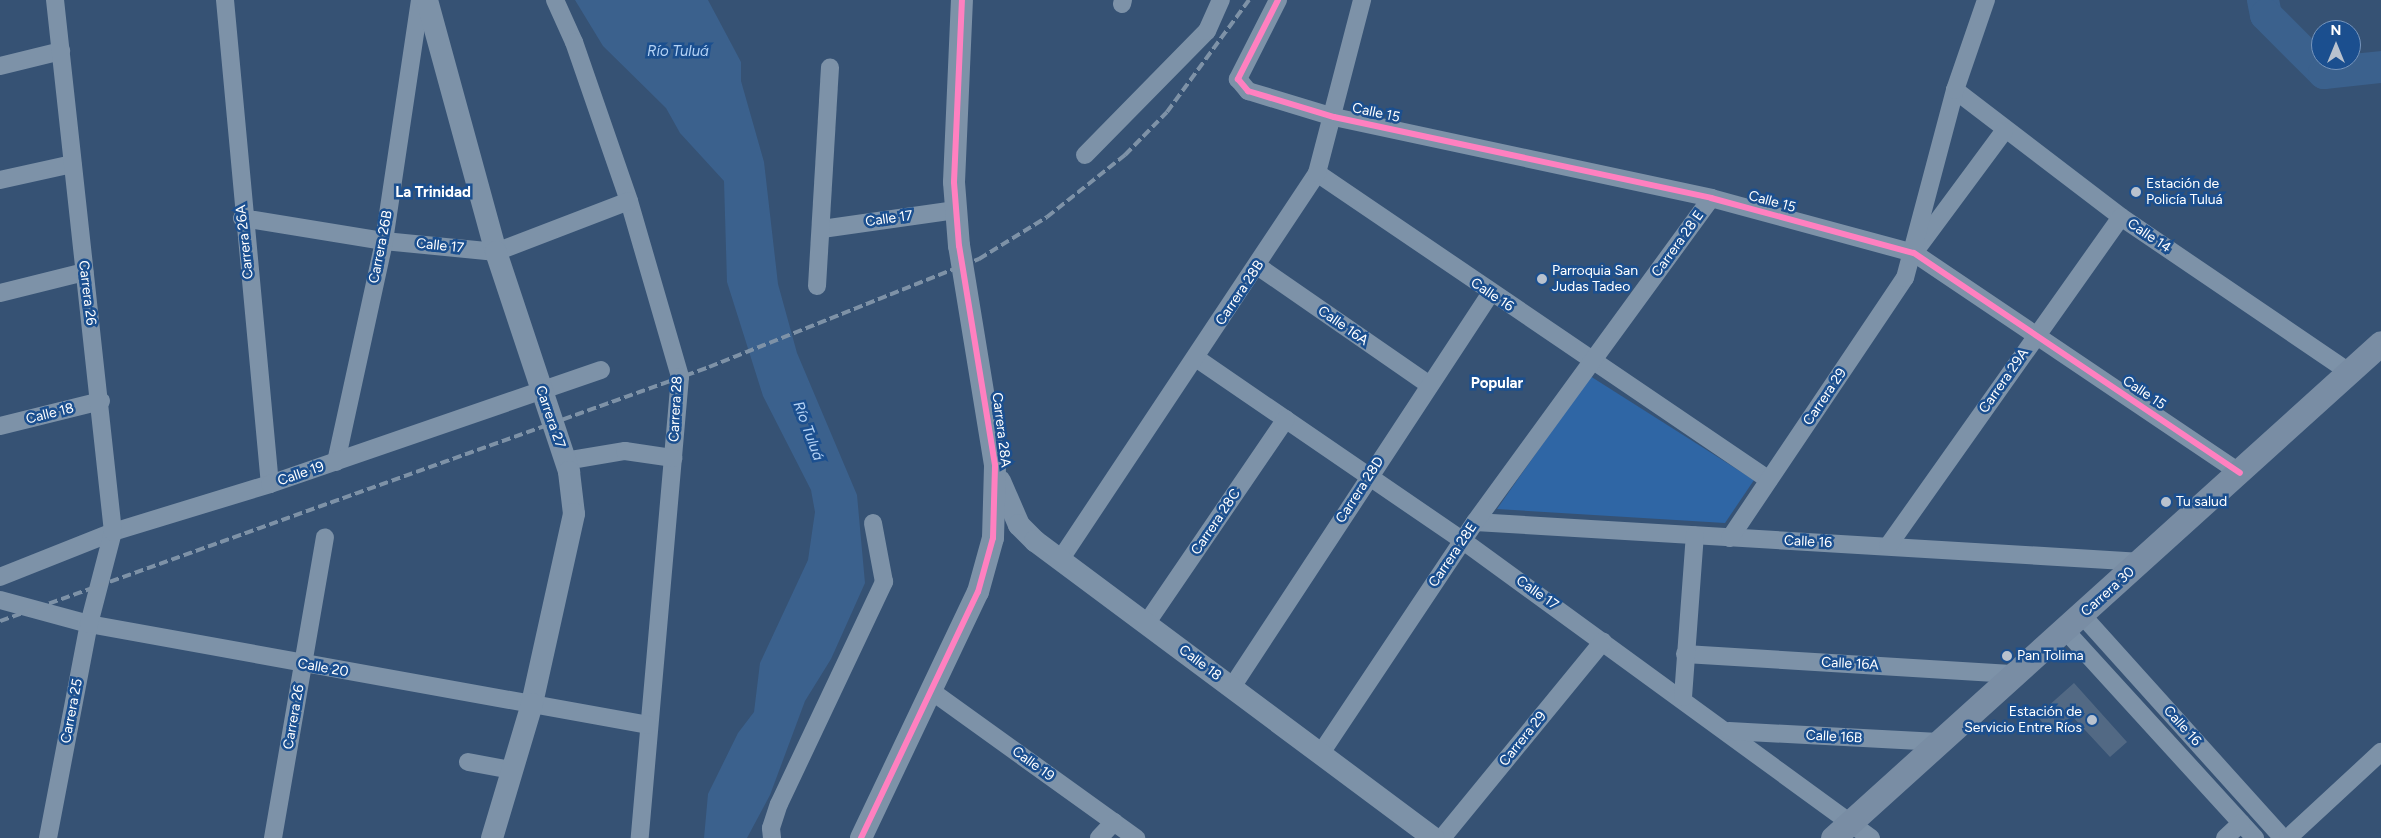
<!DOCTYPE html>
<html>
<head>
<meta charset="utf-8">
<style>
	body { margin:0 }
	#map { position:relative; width:2381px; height:838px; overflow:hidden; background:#365274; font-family:Figtree,sans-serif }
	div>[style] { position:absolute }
	.green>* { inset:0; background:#2f66a5 }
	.water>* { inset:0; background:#3b618d }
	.river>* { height:32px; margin:-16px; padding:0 16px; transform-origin:16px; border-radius:16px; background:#3b618d }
	.building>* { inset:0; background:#526984 }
	.minor>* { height:18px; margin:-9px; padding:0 9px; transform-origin:9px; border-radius:9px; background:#7d92a8 }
	.tertiary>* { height:22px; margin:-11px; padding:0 11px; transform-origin:11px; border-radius:11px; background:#7d92a8 }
	.secondary>* { height:25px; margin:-12.5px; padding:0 12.5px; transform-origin:12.5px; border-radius:12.5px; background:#798da4 }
	.rail>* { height:4px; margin-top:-2px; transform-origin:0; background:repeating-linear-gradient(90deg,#7e92a7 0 9px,transparent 0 13px) }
	.cycleway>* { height:6px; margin:-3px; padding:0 3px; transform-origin:3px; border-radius:3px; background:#ff80c0 }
	.dots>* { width:14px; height:14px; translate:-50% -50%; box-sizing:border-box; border:2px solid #1b4f8f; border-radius:50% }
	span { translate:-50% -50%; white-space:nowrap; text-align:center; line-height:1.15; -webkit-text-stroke:5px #1b4f8f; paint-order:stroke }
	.street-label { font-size:14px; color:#fff }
	.poi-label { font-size:14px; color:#fff }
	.left { translate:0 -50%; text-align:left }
	.right { translate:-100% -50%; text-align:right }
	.water-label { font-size:15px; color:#b5d3f5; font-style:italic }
	.neighbourhood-label { font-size:15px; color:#fff; font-weight:700 }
	.north { position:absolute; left:2311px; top:20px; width:50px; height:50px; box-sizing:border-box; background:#1b4f8f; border:1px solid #7695bc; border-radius:50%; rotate:0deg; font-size:14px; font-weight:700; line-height:20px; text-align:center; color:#fff }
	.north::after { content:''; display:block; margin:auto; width:18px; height:22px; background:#b9c2ce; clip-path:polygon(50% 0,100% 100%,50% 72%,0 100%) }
</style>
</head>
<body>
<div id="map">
	<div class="green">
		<i style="clip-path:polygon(1590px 376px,1754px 480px,1725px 523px,1497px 509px)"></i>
	</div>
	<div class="water">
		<i style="clip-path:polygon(575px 0,708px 0,741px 62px,741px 81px,764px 162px,778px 284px,797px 353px,857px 495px,865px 583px,831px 659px,805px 701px,770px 795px,747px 838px,704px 838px,708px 794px,738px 733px,754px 712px,760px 663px,808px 560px,815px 512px,811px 490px,763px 396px,727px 282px,724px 181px,680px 133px,666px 108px,603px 46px)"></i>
	</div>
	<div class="river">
		<i style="left:2263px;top:0;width:15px;rotate:79deg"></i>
		<i style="left:2266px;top:15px;width:82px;rotate:45deg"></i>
		<i style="left:2324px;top:73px;width:57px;rotate:-6deg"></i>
	</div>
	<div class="building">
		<i style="clip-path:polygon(2074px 683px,2127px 742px,2110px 757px,2072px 716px,2051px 733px,2037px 716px)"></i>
	</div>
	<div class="minor">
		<i style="left:225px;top:0;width:486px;rotate:84.7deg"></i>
		<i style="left:555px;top:0;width:46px;rotate:65.7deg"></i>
		<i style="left:574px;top:42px;width:168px;rotate:70.9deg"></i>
		<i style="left:629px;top:201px;width:183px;rotate:73.8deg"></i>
		<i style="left:680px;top:377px;width:463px;rotate:95deg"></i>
		<i style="left:1278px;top:0;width:89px;rotate:116.9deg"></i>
		<i style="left:1238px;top:79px;width:16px;rotate:50deg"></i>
		<i style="left:1248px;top:91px;width:90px;rotate:16.8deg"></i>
		<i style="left:1334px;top:117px;width:386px;rotate:12.1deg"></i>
		<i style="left:1711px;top:198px;width:210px;rotate:15.2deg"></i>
		<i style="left:1914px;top:253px;width:393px;rotate:34deg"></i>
		<i style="left:1122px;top:4px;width:4px;rotate:-76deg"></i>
		<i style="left:0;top:66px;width:63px;rotate:-13.8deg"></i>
		<i style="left:1955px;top:90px;width:209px;rotate:37.4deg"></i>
		<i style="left:2121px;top:217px;width:276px;rotate:34.2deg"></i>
		<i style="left:1085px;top:155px;width:174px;rotate:-45.5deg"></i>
		<i style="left:1207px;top:31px;width:34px;rotate:-66deg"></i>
		<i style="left:1317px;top:173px;width:546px;rotate:34.18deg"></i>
		<i style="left:0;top:180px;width:74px;rotate:-12.5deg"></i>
		<i style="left:242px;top:218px;width:144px;rotate:9.2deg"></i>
		<i style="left:384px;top:241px;width:113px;rotate:5.6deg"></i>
		<i style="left:496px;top:252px;width:142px;rotate:-21deg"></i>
		<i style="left:822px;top:229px;width:135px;rotate:-8.1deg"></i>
		<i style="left:1919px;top:246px;width:143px;rotate:-53.5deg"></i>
		<i style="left:1259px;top:267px;width:206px;rotate:34.7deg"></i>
		<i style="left:817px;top:286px;width:219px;rotate:-86.6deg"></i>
		<i style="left:0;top:293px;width:87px;rotate:-14deg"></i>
		<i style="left:1196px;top:358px;width:322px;rotate:34.4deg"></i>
		<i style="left:1462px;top:540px;width:506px;rotate:36.08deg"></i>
		<i style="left:0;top:426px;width:104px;rotate:-13.9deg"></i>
		<i style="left:565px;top:461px;width:61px;rotate:-9.5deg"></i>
		<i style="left:625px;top:451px;width:49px;rotate:8.3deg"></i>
		<i style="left:336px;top:462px;width:226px;rotate:-77.7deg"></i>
		<i style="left:384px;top:241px;width:244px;rotate:-81.5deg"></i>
		<i style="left:1475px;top:522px;width:668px;rotate:3.43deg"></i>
		<i style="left:1730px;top:538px;width:313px;rotate:-56.1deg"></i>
		<i style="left:1905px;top:278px;width:195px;rotate:-75.1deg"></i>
		<i style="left:1955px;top:90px;width:95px;rotate:-71deg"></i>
		<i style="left:1888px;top:546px;width:403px;rotate:-54.7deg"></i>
		<i style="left:1060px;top:560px;width:465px;rotate:-56.4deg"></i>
		<i style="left:1317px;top:173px;width:179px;rotate:-75.4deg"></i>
		<i style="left:0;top:577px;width:122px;rotate:-21.7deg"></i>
		<i style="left:113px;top:532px;width:164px;rotate:-17deg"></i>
		<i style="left:270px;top:484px;width:350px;rotate:-19deg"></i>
		<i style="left:0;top:600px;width:92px;rotate:15.1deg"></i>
		<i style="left:89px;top:624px;width:568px;rotate:10.24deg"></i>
		<i style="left:2082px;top:615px;width:300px;rotate:48deg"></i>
		<i style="left:1146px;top:624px;width:248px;rotate:-55.7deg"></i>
		<i style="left:2065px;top:630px;width:282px;rotate:47.6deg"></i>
		<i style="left:1685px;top:654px;width:331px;rotate:3.5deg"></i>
		<i style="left:1232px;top:687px;width:470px;rotate:-56.7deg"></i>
		<i style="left:930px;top:690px;width:254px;rotate:35.7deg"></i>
		<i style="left:1683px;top:697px;width:162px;rotate:-85.8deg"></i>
		<i style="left:1729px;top:731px;width:210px;rotate:3deg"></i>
		<i style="left:1321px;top:753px;width:278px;rotate:-56.3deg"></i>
		<i style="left:1475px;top:522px;width:401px;rotate:-53.9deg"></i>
		<i style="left:468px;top:762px;width:44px;rotate:10.5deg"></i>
		<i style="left:48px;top:838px;width:218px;rotate:-79.2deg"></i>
		<i style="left:89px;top:624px;width:95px;rotate:-75.4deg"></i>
		<i style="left:113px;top:532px;width:535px;rotate:-96.22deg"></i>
		<i style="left:273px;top:838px;width:305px;rotate:-80.2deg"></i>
		<i style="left:772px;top:838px;width:10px;rotate:-96deg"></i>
		<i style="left:771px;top:828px;width:25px;rotate:-72deg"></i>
		<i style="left:779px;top:804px;width:246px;rotate:-64.7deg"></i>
		<i style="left:884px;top:582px;width:60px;rotate:-100.6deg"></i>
		<i style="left:1099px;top:838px;width:22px;rotate:-47deg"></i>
		<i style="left:1442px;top:838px;width:254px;rotate:-50.7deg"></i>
		<i style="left:2225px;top:838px;width:22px;rotate:-43deg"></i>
		<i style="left:2288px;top:838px;width:127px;rotate:-42.8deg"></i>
	</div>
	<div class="tertiary">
		<i style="left:427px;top:0;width:261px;rotate:74.7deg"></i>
		<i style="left:496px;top:252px;width:232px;rotate:71.6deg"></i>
		<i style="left:569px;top:472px;width:42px;rotate:83.2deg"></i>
		<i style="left:574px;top:514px;width:195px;rotate:102.5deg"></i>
		<i style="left:532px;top:704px;width:140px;rotate:106.6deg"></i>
		<i style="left:1000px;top:481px;width:48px;rotate:66.6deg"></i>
		<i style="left:1019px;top:525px;width:23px;rotate:45deg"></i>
		<i style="left:1035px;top:541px;width:497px;rotate:36.7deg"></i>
		<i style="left:861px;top:838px;width:272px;rotate:-64.6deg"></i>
		<i style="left:978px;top:592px;width:56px;rotate:-74.5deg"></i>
		<i style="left:993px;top:538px;width:73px;rotate:-88.4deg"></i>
		<i style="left:995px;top:465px;width:222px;rotate:-99.3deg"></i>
		<i style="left:959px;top:246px;width:64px;rotate:-94.5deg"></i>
		<i style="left:954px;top:182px;width:182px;rotate:-87.5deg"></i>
	</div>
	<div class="secondary">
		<i style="left:1833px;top:838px;width:738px;rotate:-42.09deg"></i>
	</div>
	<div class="rail">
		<i style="left:0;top:621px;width:753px;rotate:-19.71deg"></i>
		<i style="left:709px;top:367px;width:291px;rotate:-21.8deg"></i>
		<i style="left:979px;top:259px;width:80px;rotate:-31.7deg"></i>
		<i style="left:1047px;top:217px;width:100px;rotate:-38.5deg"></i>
		<i style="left:1125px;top:155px;width:60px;rotate:-45.7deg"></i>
		<i style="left:1167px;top:112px;width:139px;rotate:-53.8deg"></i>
	</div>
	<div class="cycleway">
		<i style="left:1278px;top:0;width:89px;rotate:116.9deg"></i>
		<i style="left:1238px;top:79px;width:16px;rotate:50deg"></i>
		<i style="left:1248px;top:91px;width:90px;rotate:16.8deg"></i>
		<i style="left:1334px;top:117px;width:386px;rotate:12.1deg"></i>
		<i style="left:1711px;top:198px;width:210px;rotate:15.2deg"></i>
		<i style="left:1914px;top:253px;width:393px;rotate:34deg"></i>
		<i style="left:861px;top:838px;width:272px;rotate:-64.6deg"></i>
		<i style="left:978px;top:592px;width:56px;rotate:-74.5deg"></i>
		<i style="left:993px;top:538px;width:73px;rotate:-88.4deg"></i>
		<i style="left:995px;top:465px;width:222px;rotate:-99.3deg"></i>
		<i style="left:959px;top:246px;width:64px;rotate:-94.5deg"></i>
		<i style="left:954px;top:182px;width:182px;rotate:-87.5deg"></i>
	</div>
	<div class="dots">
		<i style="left:2136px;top:192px;background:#b9c2ce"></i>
		<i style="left:1542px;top:279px;background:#b9c2ce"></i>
		<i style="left:2166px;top:502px;background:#b9c2ce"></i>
		<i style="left:2007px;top:656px;background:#b9c2ce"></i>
		<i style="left:2092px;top:720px;background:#b9c2ce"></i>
	</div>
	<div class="street-label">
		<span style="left:1376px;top:113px;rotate:12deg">Calle 15</span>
		<span style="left:1772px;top:202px;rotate:15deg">Calle 15</span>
		<span style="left:889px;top:219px;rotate:-8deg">Calle 17</span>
		<span style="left:2149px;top:236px;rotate:34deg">Calle 14</span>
		<span style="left:245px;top:242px;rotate:-96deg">Carrera 26A</span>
		<span style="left:1678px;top:244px;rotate:-54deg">Carrera 28 E</span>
		<span style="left:440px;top:246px;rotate:6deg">Calle 17</span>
		<span style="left:381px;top:247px;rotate:-79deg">Carrera 26B</span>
		<span style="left:87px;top:293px;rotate:83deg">Carrera 26</span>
		<span style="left:1240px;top:293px;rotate:-56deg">Carrera 28B</span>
		<span style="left:1492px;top:295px;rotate:34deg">Calle 16</span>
		<span style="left:1343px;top:326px;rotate:35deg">Calle 16A</span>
		<span style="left:2004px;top:381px;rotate:-55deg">Carrera 29A</span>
		<span style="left:2144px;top:393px;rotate:34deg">Calle 15</span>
		<span style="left:1825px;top:397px;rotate:-56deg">Carrera 29</span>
		<span style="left:676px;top:409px;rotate:-87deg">Carrera 28</span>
		<span style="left:50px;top:414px;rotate:-14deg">Calle 18</span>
		<span style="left:550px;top:417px;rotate:71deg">Carrera 27</span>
		<span style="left:1001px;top:430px;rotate:83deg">Carrera 28A</span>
		<span style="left:301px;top:474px;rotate:-19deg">Calle 19</span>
		<span style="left:1360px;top:490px;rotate:-57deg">Carrera 28D</span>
		<span style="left:1216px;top:522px;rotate:-56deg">Carrera 28C</span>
		<span style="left:1808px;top:542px;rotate:3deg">Calle 16</span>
		<span style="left:1453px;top:555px;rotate:-56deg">Carrera 28E</span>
		<span style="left:2108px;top:592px;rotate:-42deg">Carrera 30</span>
		<span style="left:1537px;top:593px;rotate:35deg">Calle 17</span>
		<span style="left:1200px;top:663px;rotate:37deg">Calle 18</span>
		<span style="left:1850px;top:664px;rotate:3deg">Calle 16A</span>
		<span style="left:323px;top:668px;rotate:10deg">Calle 20</span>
		<span style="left:72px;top:711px;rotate:-79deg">Carrera 25</span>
		<span style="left:294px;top:717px;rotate:-80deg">Carrera 26</span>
		<span style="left:2182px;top:726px;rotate:48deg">Calle 16</span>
		<span style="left:1834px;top:737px;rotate:3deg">Calle 16B</span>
		<span style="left:1523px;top:739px;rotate:-51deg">Carrera 29</span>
		<span style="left:1033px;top:764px;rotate:36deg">Calle 19</span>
	</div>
	<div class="poi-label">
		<span class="left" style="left:2146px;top:192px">Estación de<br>Policía Tuluá</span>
		<span class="left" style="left:1552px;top:279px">Parroquia San<br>Judas Tadeo</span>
		<span class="left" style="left:2176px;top:502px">Tu salud</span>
		<span class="left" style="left:2017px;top:656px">Pan Tolima</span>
		<span class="right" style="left:2082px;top:720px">Estación de<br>Servicio Entre Ríos</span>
	</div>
	<div class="water-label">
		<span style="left:678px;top:52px">Río Tuluá</span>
		<span style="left:808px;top:431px;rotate:70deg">Río Tuluá</span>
	</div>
	<div class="neighbourhood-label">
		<span style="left:433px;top:193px">La Trinidad</span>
		<span style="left:1497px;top:384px">Popular</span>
	</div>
	<div class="north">N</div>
</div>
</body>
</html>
